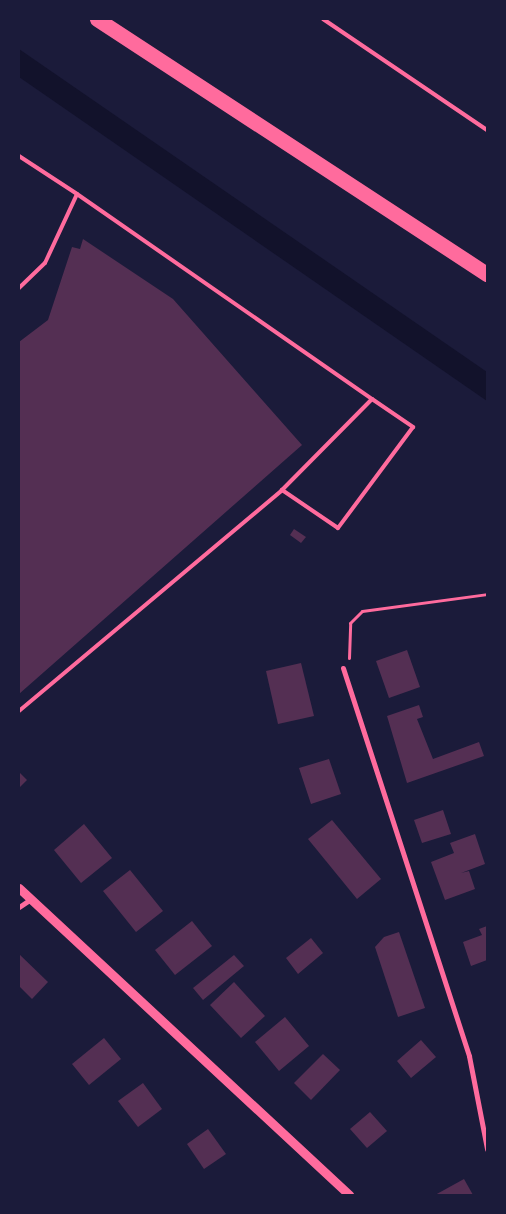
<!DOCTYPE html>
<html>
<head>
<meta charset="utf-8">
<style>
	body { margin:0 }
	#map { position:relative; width:506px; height:1214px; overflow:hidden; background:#1b1b3a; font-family:"Source Sans 3",sans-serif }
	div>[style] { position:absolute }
	.water>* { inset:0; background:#12122b }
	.building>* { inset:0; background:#542f53 }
	.path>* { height:3px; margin:-1.5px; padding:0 1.5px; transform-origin:1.5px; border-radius:1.5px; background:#ff6b9d }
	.service>* { height:4px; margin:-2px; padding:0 2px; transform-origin:2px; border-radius:2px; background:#ff6b9d }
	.minor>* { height:5px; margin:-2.5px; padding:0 2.5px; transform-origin:2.5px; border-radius:2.5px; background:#ff6b9d }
	.tertiary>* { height:9px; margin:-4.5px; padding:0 4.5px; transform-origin:4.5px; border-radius:4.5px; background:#ff6b9d }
	.motorway>* { height:15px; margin:-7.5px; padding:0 7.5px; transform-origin:7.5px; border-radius:7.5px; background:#ff6b9d }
	span { translate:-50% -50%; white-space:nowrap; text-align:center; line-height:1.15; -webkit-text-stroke:5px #1b1b3a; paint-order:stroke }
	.frame { position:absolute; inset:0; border:20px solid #1b1b3a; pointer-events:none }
</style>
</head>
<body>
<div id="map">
	<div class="water">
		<i style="clip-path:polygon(19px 49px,487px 372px,487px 401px,19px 77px)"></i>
	</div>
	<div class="building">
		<i style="clip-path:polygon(83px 239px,173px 299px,302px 445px,19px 694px,19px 342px,48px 320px,72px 247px,80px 249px)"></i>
		<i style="clip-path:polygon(294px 529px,306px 537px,301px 543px,290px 535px)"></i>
		<i style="clip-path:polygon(407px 650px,420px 687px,389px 698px,376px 661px)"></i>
		<i style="clip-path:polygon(301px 663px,314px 716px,278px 724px,266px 671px)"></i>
		<i style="clip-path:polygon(419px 705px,423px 717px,417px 719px,433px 759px,479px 742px,484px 756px,407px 783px,387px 716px)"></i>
		<i style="clip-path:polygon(329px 759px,341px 794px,311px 804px,299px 768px)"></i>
		<i style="clip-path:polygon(19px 772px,27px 780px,19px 788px)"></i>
		<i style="clip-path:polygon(443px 810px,451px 834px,422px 843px,414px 820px)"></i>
		<i style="clip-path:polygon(332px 820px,381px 879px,357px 899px,308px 839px)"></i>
		<i style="clip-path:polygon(84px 824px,112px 858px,81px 883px,54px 850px)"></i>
		<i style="clip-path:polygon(475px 834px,485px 864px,461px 873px,469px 871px,475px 889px,445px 900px,431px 862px,454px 853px,450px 843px)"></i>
		<i style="clip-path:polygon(130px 870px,163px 911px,136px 932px,103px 891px)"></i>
		<i style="clip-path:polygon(192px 921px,212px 946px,175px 975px,155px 950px)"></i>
		<i style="clip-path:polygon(487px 926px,487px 960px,471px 966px,463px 942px,482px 935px,479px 929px)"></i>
		<i style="clip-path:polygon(399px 932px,425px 1008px,398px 1017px,375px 947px,384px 937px)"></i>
		<i style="clip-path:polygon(311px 938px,323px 953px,298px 974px,286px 958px)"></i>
		<i style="clip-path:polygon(19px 954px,48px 982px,32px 999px,19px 986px)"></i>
		<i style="clip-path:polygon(234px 955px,244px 966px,203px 1000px,193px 988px)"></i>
		<i style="clip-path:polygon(234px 982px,265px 1016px,241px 1038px,210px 1005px)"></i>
		<i style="clip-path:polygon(285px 1017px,309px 1046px,279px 1071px,255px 1042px)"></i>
		<i style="clip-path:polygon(104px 1038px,121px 1059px,89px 1085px,72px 1064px)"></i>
		<i style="clip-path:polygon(421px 1040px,436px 1057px,411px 1078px,397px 1061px)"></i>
		<i style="clip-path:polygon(323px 1054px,340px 1070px,311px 1100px,294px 1083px)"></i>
		<i style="clip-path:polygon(143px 1083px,162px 1109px,138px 1127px,118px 1101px)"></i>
		<i style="clip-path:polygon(370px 1112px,387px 1131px,367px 1148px,350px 1129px)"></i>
		<i style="clip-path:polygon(208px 1129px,226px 1154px,204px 1169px,187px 1144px)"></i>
		<i style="clip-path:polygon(464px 1179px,473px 1195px,435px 1195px)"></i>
	</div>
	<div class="path">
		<i style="left:349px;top:658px;width:35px;rotate:-88deg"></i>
		<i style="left:350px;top:623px;width:17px;rotate:-45deg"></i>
		<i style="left:362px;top:611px;width:126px;rotate:-7.7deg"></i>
	</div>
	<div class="service">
		<i style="left:323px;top:19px;width:198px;rotate:34.1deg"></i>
		<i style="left:19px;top:156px;width:69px;rotate:33.2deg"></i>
		<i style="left:77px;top:194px;width:359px;rotate:34.8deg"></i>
		<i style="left:372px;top:399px;width:50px;rotate:34.3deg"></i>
		<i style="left:413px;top:427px;width:126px;rotate:126.6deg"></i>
		<i style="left:338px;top:528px;width:68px;rotate:-145.8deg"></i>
		<i style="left:282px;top:490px;width:128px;rotate:-45.3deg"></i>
		<i style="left:19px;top:288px;width:36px;rotate:-44deg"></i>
		<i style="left:45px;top:263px;width:76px;rotate:-65.1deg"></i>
		<i style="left:19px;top:711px;width:344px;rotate:-40deg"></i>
	</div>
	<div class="minor">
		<i style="left:343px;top:668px;width:408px;rotate:72deg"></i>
		<i style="left:469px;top:1056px;width:95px;rotate:79deg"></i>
		<i style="left:19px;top:907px;width:14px;rotate:-34deg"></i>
	</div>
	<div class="tertiary">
		<i style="left:19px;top:888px;width:451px;rotate:42.9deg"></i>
	</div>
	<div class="motorway">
		<i style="left:97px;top:19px;width:466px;rotate:33.2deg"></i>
	</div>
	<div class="frame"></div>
</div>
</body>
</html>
